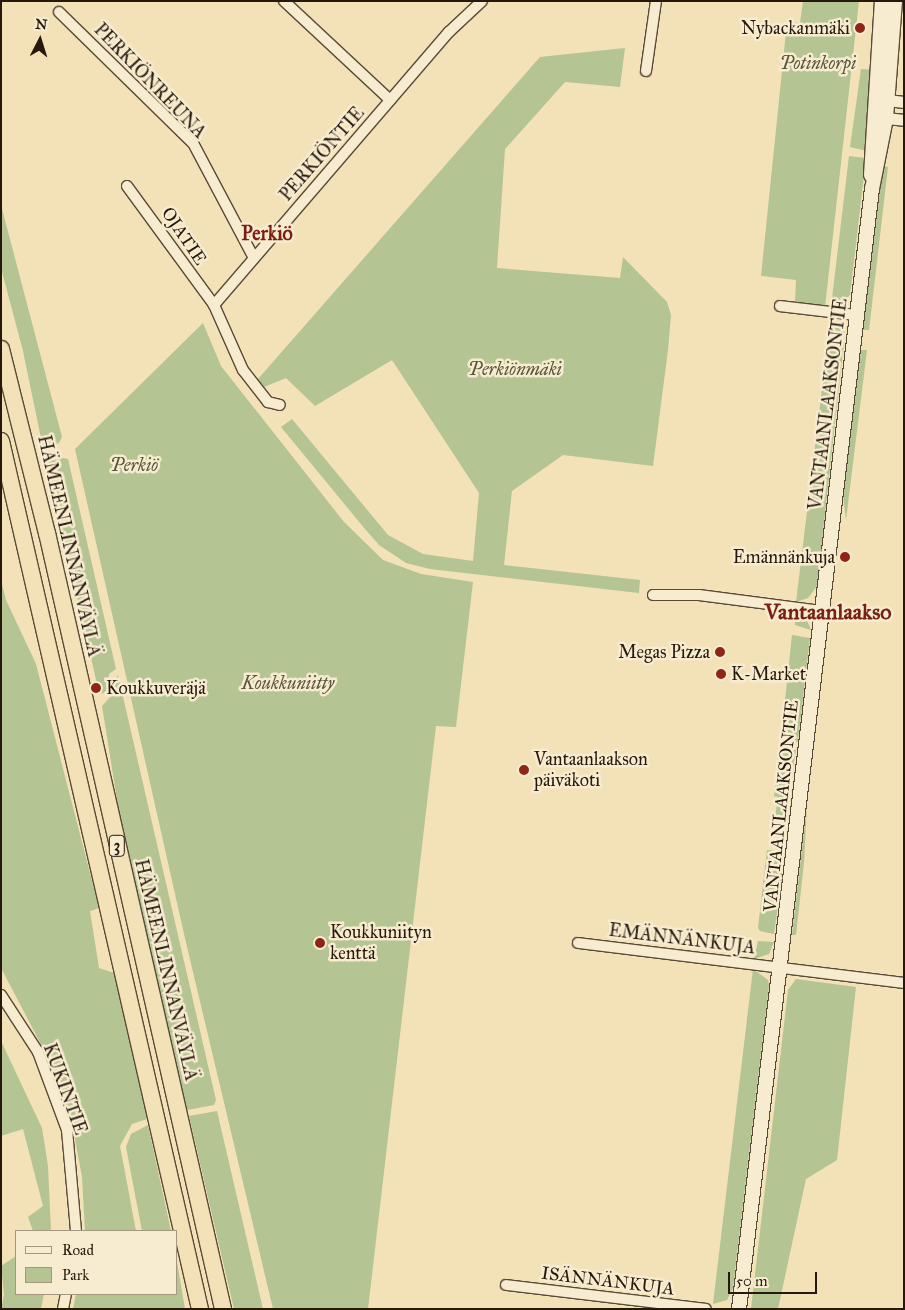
<!DOCTYPE html>
<html>
<head>
<meta charset="utf-8">
<style>
	body { margin:0 }
	#map { position:relative; width:905px; height:1310px; overflow:hidden; background:#f3e1b7; font-family:"IM FELL Great Primer",serif }
	div>[style] { position:absolute }
	.green>* { inset:0; background:#b4c493 }
	.roads { filter:drop-shadow(1px 0 #594a37) drop-shadow(-1px 0 #594a37) drop-shadow(0 1px #594a37) drop-shadow(0 -1px #594a37) }
	.minor>* { height:10px; margin:-5px; padding:0 5px; transform-origin:5px; border-radius:5px; background:#f7ecd0 }
	.tertiary>* { height:11px; margin:-5.5px; padding:0 5.5px; transform-origin:5.5px; border-radius:5.5px; background:#f7ecd0 }
	.secondary>* { height:14px; margin:-7px; padding:0 7px; transform-origin:7px; border-radius:7px; background:#f7ecd0 }
	.trunk>* { height:16px; margin:-8px; padding:0 8px; transform-origin:8px; border-radius:8px; background:#f3e1b7 }
	.dots>* { width:14px; height:14px; translate:-50% -50%; box-sizing:border-box; border:2px solid #f7ecd0; border-radius:50% }
	span { translate:-50% -50%; white-space:nowrap; text-align:center; line-height:1.15; -webkit-text-stroke:5px #f7ecd0; paint-order:stroke }
	.shield-label span { padding:1px 4px; background:#f7ecd0; border:1px solid; border-radius:4px; -webkit-text-stroke-width:0 }
	.shield-label { font-size:16px; color:#26180c; font-weight:700 }
	.poi-label { font-size:18px; color:#26180c }
	.right { translate:-100% -50%; text-align:right }
	.left { translate:0 -50%; text-align:left }
	.park-label { font-size:18px; color:#58543b; font-style:italic }
	.street-label { font-size:18px; color:#26180c }
	.quarter-label { font-size:20px; color:#7a1f14; font-weight:700 }
	.district-label { font-size:22px; color:#7a1f14; font-weight:700 }
	.frame { position:absolute; inset:0; border:2px solid #26180c; pointer-events:none }
	.legend { position:absolute; left:15px; top:1230px; width:162px; height:65px; box-sizing:border-box; background:#f7ecd0; border:1px solid #a39782; margin:0; padding:6px 9px; list-style:none; font-size:15px; color:#26180c }
	.legend li { display:flex; align-items:center; gap:10px; height:25px }
	.legend b { width:25px; border:1px solid #a39782 }
	.north { position:absolute; left:15px; top:15px; width:50px; height:50px; -webkit-text-stroke:4px #f7ecd0; paint-order:stroke; rotate:5deg; font-size:14px; font-weight:700; line-height:20px; text-align:center; color:#26180c }
	.north::after { content:''; display:block; margin:auto; width:18px; height:22px; background:#26180c; clip-path:polygon(50% 0,100% 100%,50% 72%,0 100%) }
	.scale { position:absolute; left:728px; top:1272px; width:89px; height:22px; box-sizing:border-box; border:2px solid #26180c; border-top:0; padding-left:6px; font-size:15px; line-height:18px; white-space:nowrap; color:#26180c; -webkit-text-stroke:4px #f7ecd0; paint-order:stroke }
</style>
</head>
<body>
<div id="map">
	<div class="green">
		<i style="clip-path:polygon(803px 1px,859px 1px,825px 307px,795px 303px,796px 280px,761px 276px,787px 22px,800px 23px)"></i>
		<i style="clip-path:polygon(625px 48px,620px 87px,565px 82px,505px 149px,497px 268px,620px 278px,623px 257px,667px 302px,671px 315px,668px 350px,653px 466px,563px 455px,512px 491px,504px 565px,640px 580px,639px 593px,430px 569px,406px 563px,379px 545px,365px 529px,281px 427px,292px 419px,388px 535px,423px 554px,473px 561px,479px 493px,392px 360px,315px 406px,286px 378px,264px 387px,258px 379px,540px 57px)"></i>
		<i style="clip-path:polygon(861px 69px,875px 70px,867px 151px,850px 147px)"></i>
		<i style="clip-path:polygon(849px 156px,866px 158px,850px 295px,839px 306px,831px 307px)"></i>
		<i style="clip-path:polygon(883px 166px,888px 167px,869px 330px,863px 330px,875px 209px)"></i>
		<i style="clip-path:polygon(1px 205px,62px 437px,59px 443px,51px 447px,43px 448px,23px 351px,1px 268px)"></i>
		<i style="clip-path:polygon(830px 318px,840px 323px,845px 333px,829px 332px)"></i>
		<i style="clip-path:polygon(203px 323px,221px 366px,344px 522px,383px 560px,421px 574px,473px 582px,456px 727px,436px 726px,368px 1309px,273px 1309px,184px 934px,75px 449px)"></i>
		<i style="clip-path:polygon(828px 339px,844px 342px,817px 586px,808px 598px,796px 602px)"></i>
		<i style="clip-path:polygon(861px 350px,867px 350px,846px 520px,843px 495px)"></i>
		<i style="clip-path:polygon(63px 458px,68px 459px,116px 669px,109px 674px,108px 689px,102px 694px,100px 684px,97px 684px,49px 474px,54px 468px,47px 462px)"></i>
		<i style="clip-path:polygon(1px 580px,6px 600px,36px 664px,99px 908px,90px 911px,99px 968px,114px 973px,147px 1119px,132px 1124px,120px 1146px,136px 1231px,85px 1231px,82px 1177px,73px 1128px,44px 1050px,1px 968px)"></i>
		<i style="clip-path:polygon(795px 614px,806px 618px,811px 630px,795px 625px)"></i>
		<i style="clip-path:polygon(792px 635px,810px 638px,798px 741px,794px 743px,781px 738px)"></i>
		<i style="clip-path:polygon(118px 675px,216px 1100px,214px 1105px,187px 1110px,141px 913px,119px 812px,102px 706px,111px 696px,113px 683px)"></i>
		<i style="clip-path:polygon(782px 747px,796px 750px,784px 820px,775px 818px,778px 797px,774px 796px,779px 752px)"></i>
		<i style="clip-path:polygon(807px 804px,804px 863px,796px 935px,792px 935px)"></i>
		<i style="clip-path:polygon(767px 850px,781px 851px,782px 878px,774px 934px,760px 931px,758px 928px)"></i>
		<i style="clip-path:polygon(758px 941px,774px 942px,769px 954px,754px 959px)"></i>
		<i style="clip-path:polygon(753px 969px,768px 980px,769px 986px,733px 1288px,727px 1300px,713px 1304px)"></i>
		<i style="clip-path:polygon(796px 979px,856px 987px,837px 1160px,806px 1179px,778px 1309px,751px 1309px,788px 990px)"></i>
		<i style="clip-path:polygon(1px 1041px,42px 1128px,48px 1166px,51px 1231px,33px 1231px,28px 1217px,43px 1206px,23px 1129px,1px 1136px)"></i>
		<i style="clip-path:polygon(217px 1111px,263px 1309px,234px 1309px,189px 1116px)"></i>
		<i style="clip-path:polygon(148px 1125px,171px 1231px,142px 1231px,126px 1147px,131px 1134px)"></i>
		<i style="clip-path:polygon(16px 1256px,16px 1294px,44px 1294px,41px 1309px,1px 1309px,4px 1295px,1px 1266px)"></i>
		<i style="clip-path:polygon(176px 1256px,185px 1309px,73px 1309px,76px 1294px,176px 1294px)"></i>
	</div>
	<div class="roads">
		<div class="minor">
			<i style="left:284px;top:1px;width:145px;rotate:43deg"></i>
			<i style="left:59px;top:12px;width:187px;rotate:44.4deg"></i>
			<i style="left:193px;top:143px;width:130px;rotate:62.1deg"></i>
			<i style="left:646px;top:71px;width:71px;rotate:-81.9deg"></i>
			<i style="left:127px;top:186px;width:147px;rotate:53.8deg"></i>
			<i style="left:214px;top:305px;width:71px;rotate:66deg"></i>
			<i style="left:243px;top:370px;width:41px;rotate:52deg"></i>
			<i style="left:268px;top:402px;width:12px;rotate:14deg"></i>
			<i style="left:214px;top:305px;width:360px;rotate:-49.3deg"></i>
			<i style="left:449px;top:32px;width:45px;rotate:-43.2deg"></i>
			<i style="left:780px;top:306px;width:78px;rotate:6.7deg"></i>
			<i style="left:653px;top:595px;width:46px"></i>
			<i style="left:699px;top:595px;width:125px;rotate:7.4deg"></i>
			<i style="left:578px;top:943px;width:328px;rotate:7deg"></i>
			<i style="left:1px;top:995px;width:68px;rotate:57deg"></i>
			<i style="left:38px;top:1052px;width:83px;rotate:69.6deg"></i>
			<i style="left:67px;top:1130px;width:101px;rotate:84.9deg"></i>
			<i style="left:506px;top:1285px;width:201px;rotate:6.8deg"></i>
			<i style="left:63px;top:1309px;width:15px;rotate:-79deg"></i>
		</div>
		<div class="tertiary">
			<i style="left:904px;top:102px;width:17px;rotate:-173deg"></i>
			<i style="left:887px;top:100px;width:13px;rotate:151deg"></i>
			<i style="left:876px;top:106px;width:16px;rotate:50deg"></i>
			<i style="left:886px;top:118px;width:18px;rotate:6deg"></i>
		</div>
		<div class="secondary">
			<i style="left:871px;top:175px;width:174px;rotate:-86.4deg"></i>
			<i style="left:739px;top:1309px;width:1128px;rotate:-83.23deg"></i>
			<i style="left:872px;top:189px;width:72px;rotate:-78.8deg"></i>
			<i style="left:886px;top:118px;width:117px;rotate:-85.6deg"></i>
		</div>
		<div class="trunk">
			<i style="left:1px;top:349px;width:190px;rotate:76deg"></i>
			<i style="left:47px;top:533px;width:796px;rotate:77.22deg"></i>
			<i style="left:1px;top:441px;width:891px;rotate:77.09deg"></i>
		</div>
	</div>
	<div class="dots">
		<i style="left:860px;top:28px;background:#8f2418"></i>
		<i style="left:845px;top:557px;background:#8f2418"></i>
		<i style="left:720px;top:652px;background:#8f2418"></i>
		<i style="left:721px;top:674px;background:#8f2418"></i>
		<i style="left:96px;top:688px;background:#8f2418"></i>
		<i style="left:524px;top:770px;background:#8f2418"></i>
		<i style="left:320px;top:943px;background:#8f2418"></i>
	</div>
	<div class="shield-label">
		<span style="left:117px;top:846px">3</span>
	</div>
	<div class="poi-label">
		<span class="right" style="left:850px;top:28px">Nybackanmäki</span>
		<span class="right" style="left:835px;top:557px">Emännänkuja</span>
		<span class="right" style="left:710px;top:652px">Megas Pizza</span>
		<span class="left" style="left:731px;top:674px">K-Market</span>
		<span class="left" style="left:106px;top:688px">Koukkuveräjä</span>
		<span class="left" style="left:534px;top:770px">Vantaanlaakson<br>päiväkoti</span>
		<span class="left" style="left:330px;top:943px">Koukkuniityn<br>kenttä</span>
	</div>
	<div class="park-label">
		<span style="left:818px;top:63px">Potinkorpi</span>
		<span style="left:515px;top:369px">Perkiönmäki</span>
		<span style="left:134px;top:465px">Perkiö</span>
		<span style="left:288px;top:683px">Koukkuniitty</span>
	</div>
	<div class="street-label">
		<span style="left:150px;top:81px;rotate:46deg">PERKIÖNREUNA</span>
		<span style="left:322px;top:154px;rotate:-49deg">PERKIÖNTIE</span>
		<span style="left:184px;top:236px;rotate:56deg">OJATIE</span>
		<span style="left:828px;top:404px;rotate:-83deg">VANTAANLAAKSONTIE</span>
		<span style="left:69px;top:546px;rotate:77deg">HÄMEENLINNANVÄYLÄ</span>
		<span style="left:781px;top:806px;rotate:-84deg">VANTAANLAAKSONTIE</span>
		<span style="left:682px;top:939px;rotate:7deg">EMÄNNÄNKUJA</span>
		<span style="left:166px;top:970px;rotate:77deg">HÄMEENLINNANVÄYLÄ</span>
		<span style="left:65px;top:1089px;rotate:70deg">KUKINTIE</span>
		<span style="left:608px;top:1281px;rotate:7deg">ISÄNNÄNKUJA</span>
	</div>
	<div class="quarter-label">
		<span style="left:267px;top:233px">Perkiö</span>
	</div>
	<div class="district-label">
		<span style="left:828px;top:612px">Vantaanlaakso</span>
	</div>
	<div class="frame"></div>
	<ul class="legend">
	<li><b style="height:6px;background:#f7ecd0"></b>Road</li>
	<li><b style="height:14px;background:#b4c493"></b>Park</li>
	</ul>
	<div class="north">N</div>
	<div class="scale">50 m</div>
</div>
</body>
</html>
